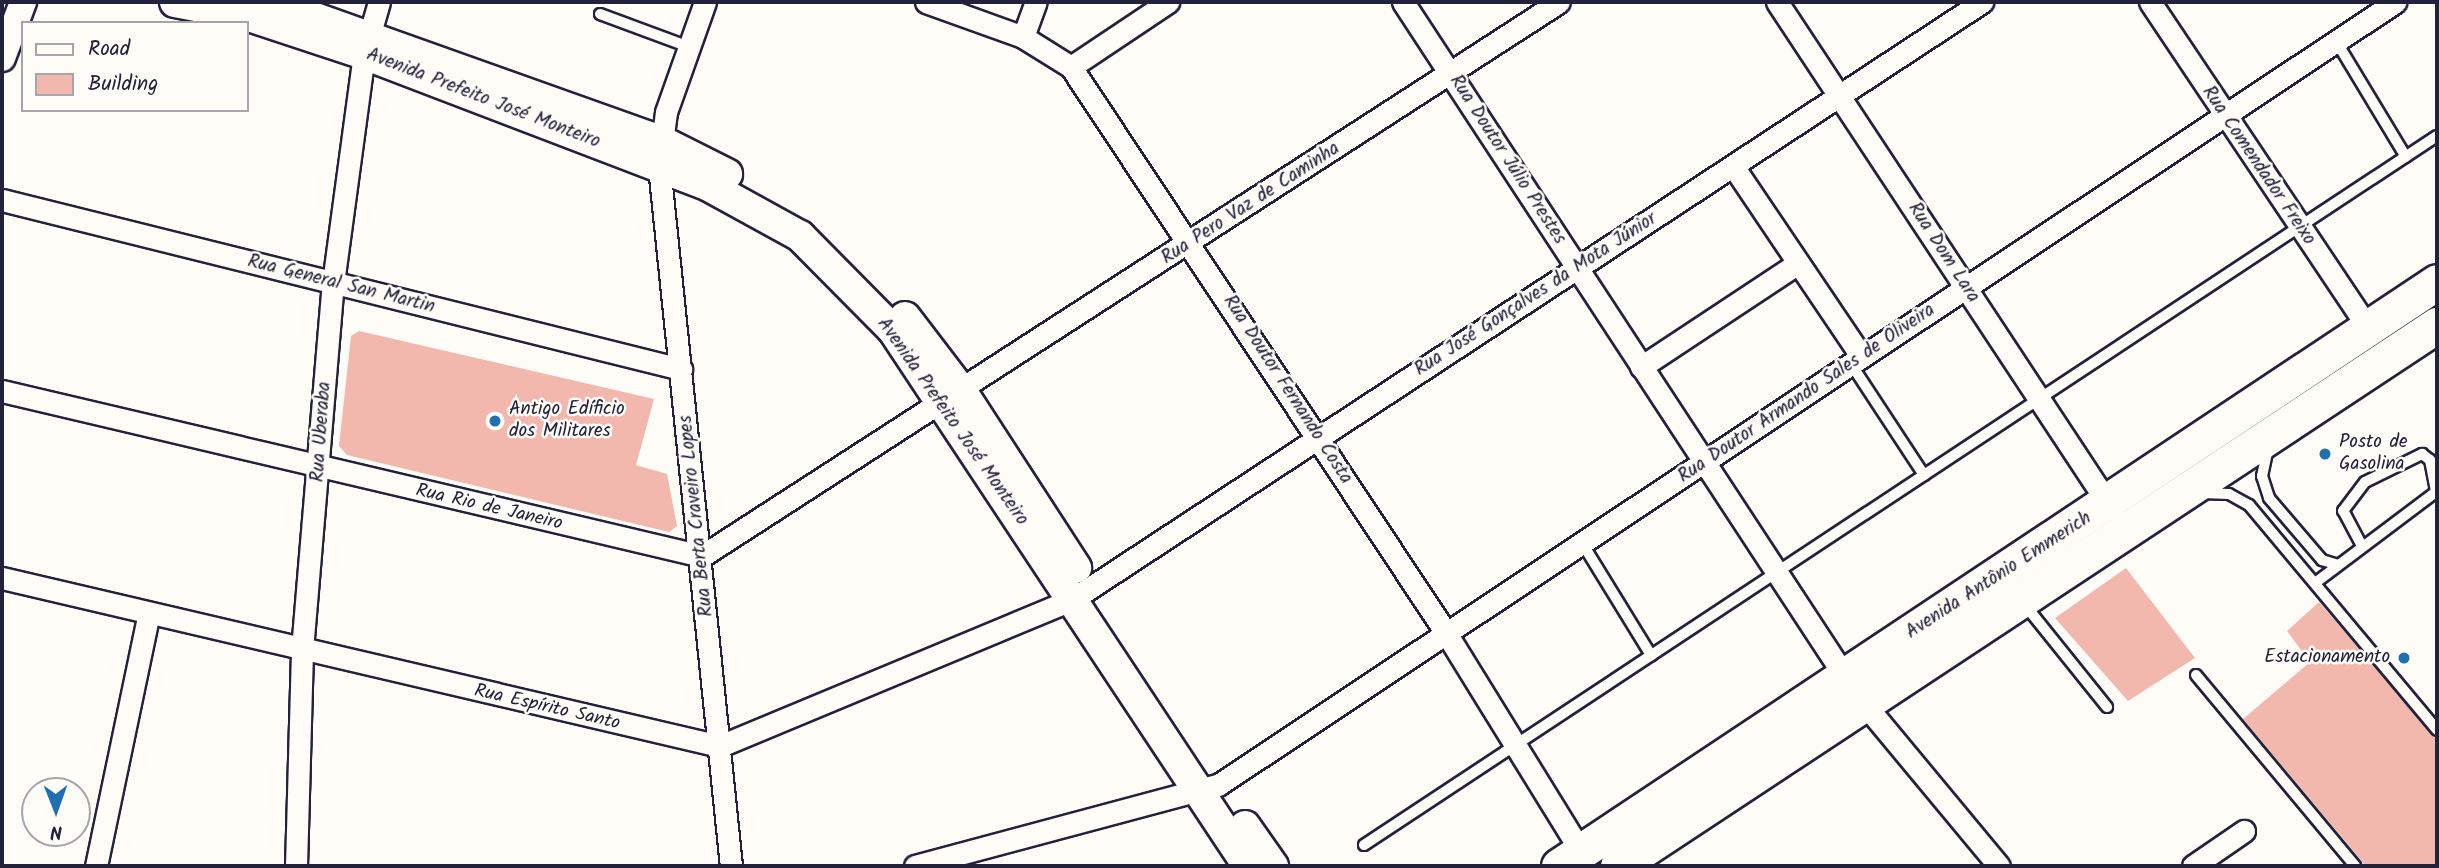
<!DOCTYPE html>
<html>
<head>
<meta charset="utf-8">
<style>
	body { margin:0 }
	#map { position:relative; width:2439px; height:868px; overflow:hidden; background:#fdfcf7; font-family:Kalam,sans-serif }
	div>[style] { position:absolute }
	.building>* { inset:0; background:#f2b8ad }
	.roads { filter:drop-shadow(2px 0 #22223b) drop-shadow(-2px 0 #22223b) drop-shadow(0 2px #22223b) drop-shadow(0 -2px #22223b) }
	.service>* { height:10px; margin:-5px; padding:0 5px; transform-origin:5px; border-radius:5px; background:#fdfcf7 }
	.minor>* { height:21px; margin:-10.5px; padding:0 10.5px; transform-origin:10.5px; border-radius:10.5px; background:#fdfcf7 }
	.tertiary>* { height:26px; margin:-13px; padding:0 13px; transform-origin:13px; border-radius:13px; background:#fdfcf7 }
	.secondary>* { height:30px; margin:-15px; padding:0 15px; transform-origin:15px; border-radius:15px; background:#fdfcf7 }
	.primary>* { height:35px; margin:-17.5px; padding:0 17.5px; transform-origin:17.5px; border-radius:17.5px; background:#fdfcf7 }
	.dots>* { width:19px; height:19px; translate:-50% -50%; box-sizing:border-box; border:4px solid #fdfcf7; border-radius:50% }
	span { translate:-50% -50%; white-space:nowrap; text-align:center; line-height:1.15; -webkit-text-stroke:5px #fdfcf7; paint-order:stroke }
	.street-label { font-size:19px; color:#22223b }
	.poi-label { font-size:19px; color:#22223b }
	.left { translate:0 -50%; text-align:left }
	.right { translate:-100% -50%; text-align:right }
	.frame { position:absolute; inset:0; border:4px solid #22223b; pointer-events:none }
	.legend { position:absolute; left:21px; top:21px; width:228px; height:91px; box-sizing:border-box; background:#fdfcf7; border:2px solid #a5a5ac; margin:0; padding:9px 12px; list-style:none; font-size:21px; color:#22223b }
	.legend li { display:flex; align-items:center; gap:14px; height:35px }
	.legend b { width:35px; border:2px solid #a5a5ac }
	.north { position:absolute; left:21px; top:777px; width:70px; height:70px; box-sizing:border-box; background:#fdfcf7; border:2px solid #a5a5ac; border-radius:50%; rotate:179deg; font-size:19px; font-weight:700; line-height:28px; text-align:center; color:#22223b }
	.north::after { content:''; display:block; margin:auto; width:24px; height:32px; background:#1f6fb2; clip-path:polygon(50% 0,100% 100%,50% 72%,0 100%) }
</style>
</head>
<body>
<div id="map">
	<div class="building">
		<i style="clip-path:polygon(359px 331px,654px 399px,636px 465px,667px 474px,677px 526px,669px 532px,347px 455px,339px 446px,351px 336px)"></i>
		<i style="clip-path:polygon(2126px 568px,2195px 658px,2128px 701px,2055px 618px)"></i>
		<i style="clip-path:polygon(2319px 602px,2437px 738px,2437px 862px,2432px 866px,2366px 866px,2243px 719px,2310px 662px,2287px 631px)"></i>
	</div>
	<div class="roads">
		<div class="service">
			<i style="left:600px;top:14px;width:95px;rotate:20.3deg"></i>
			<i style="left:2336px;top:41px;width:135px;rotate:58.9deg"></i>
			<i style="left:1851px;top:364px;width:133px;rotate:56.7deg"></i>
			<i style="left:2268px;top:448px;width:29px;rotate:102deg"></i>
			<i style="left:2262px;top:476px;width:23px;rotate:72deg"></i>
			<i style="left:2269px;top:498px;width:82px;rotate:49.5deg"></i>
			<i style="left:2322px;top:560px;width:17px;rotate:17deg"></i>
			<i style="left:2202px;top:493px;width:27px;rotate:2deg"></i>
			<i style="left:2229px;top:494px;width:23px;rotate:29deg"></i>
			<i style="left:2249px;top:505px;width:293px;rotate:50.1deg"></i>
			<i style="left:1582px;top:543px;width:132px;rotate:58.4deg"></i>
			<i style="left:2362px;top:546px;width:40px;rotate:-118deg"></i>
			<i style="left:2343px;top:511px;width:36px;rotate:-53deg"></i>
			<i style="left:2365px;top:482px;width:64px;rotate:-26.2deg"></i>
			<i style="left:2422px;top:454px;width:10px;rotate:37deg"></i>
			<i style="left:2430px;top:460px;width:31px;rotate:79deg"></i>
			<i style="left:2315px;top:583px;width:153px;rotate:-37deg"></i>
			<i style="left:2025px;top:605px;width:131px;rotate:51.2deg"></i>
			<i style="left:2196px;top:675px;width:249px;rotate:50.2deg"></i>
			<i style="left:1364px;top:845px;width:1286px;rotate:-33.46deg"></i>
		</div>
		<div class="minor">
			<i style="left:705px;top:2px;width:117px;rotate:109.5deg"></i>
			<i style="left:666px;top:112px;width:54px;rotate:97.4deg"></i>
			<i style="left:659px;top:166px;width:704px;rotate:84.13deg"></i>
			<i style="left:926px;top:2px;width:103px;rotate:19.8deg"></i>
			<i style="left:1023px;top:37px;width:57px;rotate:32deg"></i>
			<i style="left:1071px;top:67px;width:679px;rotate:56.47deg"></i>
			<i style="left:1446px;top:633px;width:257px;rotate:58.3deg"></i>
			<i style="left:1403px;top:2px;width:828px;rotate:56.77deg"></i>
			<i style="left:1857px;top:695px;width:222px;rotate:50.3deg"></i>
			<i style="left:1777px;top:2px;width:610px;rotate:56.57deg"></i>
			<i style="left:2150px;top:2px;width:392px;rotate:56.2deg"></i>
			<i style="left:1023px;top:37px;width:37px;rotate:-70deg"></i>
			<i style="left:1071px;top:67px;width:117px;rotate:-33.8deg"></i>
			<i style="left:1733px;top:166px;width:230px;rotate:56deg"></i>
			<i style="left:2px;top:200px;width:700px;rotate:13.98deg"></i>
			<i style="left:1641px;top:367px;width:188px;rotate:-33.5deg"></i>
			<i style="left:2px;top:391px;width:719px;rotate:13.26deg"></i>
			<i style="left:702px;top:556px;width:1020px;rotate:-32.88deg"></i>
			<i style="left:2px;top:578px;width:737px;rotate:13.17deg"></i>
			<i style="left:720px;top:746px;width:382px;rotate:-22.6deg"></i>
			<i style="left:1073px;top:599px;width:1088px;rotate:-33.3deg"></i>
			<i style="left:96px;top:866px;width:258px;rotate:-78.2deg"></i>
			<i style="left:296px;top:866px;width:216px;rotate:-88.4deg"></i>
			<i style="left:302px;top:650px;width:368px;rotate:-85.2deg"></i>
			<i style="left:333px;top:283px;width:231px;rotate:-82.3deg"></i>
			<i style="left:364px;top:54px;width:54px;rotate:-73.9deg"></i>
			<i style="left:915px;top:866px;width:314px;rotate:-15deg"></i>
			<i style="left:1218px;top:785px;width:1414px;rotate:-33.63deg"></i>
			<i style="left:2193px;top:866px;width:62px;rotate:-34.5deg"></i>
		</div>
		<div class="tertiary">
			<i style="left:2px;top:58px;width:60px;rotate:-69.4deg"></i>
		</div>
		<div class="secondary">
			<i style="left:175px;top:2px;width:78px;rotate:11deg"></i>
			<i style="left:252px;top:17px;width:118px;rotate:18.3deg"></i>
			<i style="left:364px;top:54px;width:369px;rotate:20.9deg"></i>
			<i style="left:709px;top:186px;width:104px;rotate:28.8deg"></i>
			<i style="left:800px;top:236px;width:132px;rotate:45.3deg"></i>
			<i style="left:893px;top:330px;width:643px;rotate:56.48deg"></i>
			<i style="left:270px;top:2px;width:415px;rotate:19.6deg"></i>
			<i style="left:661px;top:141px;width:74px;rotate:26.6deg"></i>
			<i style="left:905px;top:317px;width:87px;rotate:52.5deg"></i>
			<i style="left:958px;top:386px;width:217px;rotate:57deg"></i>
			<i style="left:1245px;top:826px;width:49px;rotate:55deg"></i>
		</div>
		<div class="primary">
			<i style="left:1559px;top:866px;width:1054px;rotate:-33.63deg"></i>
			<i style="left:1618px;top:866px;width:982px;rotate:-33.45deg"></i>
		</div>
	</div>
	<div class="dots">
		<i style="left:495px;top:421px;background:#1f6fb2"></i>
		<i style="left:2325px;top:454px;background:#1f6fb2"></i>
		<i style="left:2404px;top:658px;background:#1f6fb2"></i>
	</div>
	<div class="street-label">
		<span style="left:483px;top:99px;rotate:21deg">Avenida Prefeito José Monteiro</span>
		<span style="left:1507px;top:160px;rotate:57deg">Rua Doutor Júlio Prestes</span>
		<span style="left:2258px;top:166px;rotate:56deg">Rua Comendador Freixo</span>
		<span style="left:1251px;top:204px;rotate:-33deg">Rua Pero Vaz de Caminha</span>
		<span style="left:1943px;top:253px;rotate:57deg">Rua Dom Lara</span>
		<span style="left:341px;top:285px;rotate:14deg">Rua General San Martin</span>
		<span style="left:1536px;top:295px;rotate:-33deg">Rua José Gonçalves da Mota Júnior</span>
		<span style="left:1287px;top:390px;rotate:57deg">Rua Doutor Fernando Costa</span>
		<span style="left:1807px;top:394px;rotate:-34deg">Rua Doutor Armando Sales de Oliveira</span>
		<span style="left:952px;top:422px;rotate:55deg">Avenida Prefeito José Monteiro</span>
		<span style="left:322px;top:432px;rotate:-86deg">Rua Uberaba</span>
		<span style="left:489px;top:508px;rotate:13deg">Rua Rio de Janeiro</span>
		<span style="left:697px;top:516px;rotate:-96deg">Rua Berta Craveiro Lopes</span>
		<span style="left:1999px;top:576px;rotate:-33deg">Avenida Antônio Emmerich</span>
		<span style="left:547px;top:708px;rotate:13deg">Rua Espírito Santo</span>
	</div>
	<div class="poi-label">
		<span class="left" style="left:509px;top:421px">Antigo Edíficio<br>dos Militares</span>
		<span class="left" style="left:2339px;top:454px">Posto de<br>Gasolina</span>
		<span class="right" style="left:2390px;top:658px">Estacionamento</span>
	</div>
	<div class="frame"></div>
	<ul class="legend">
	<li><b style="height:9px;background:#fdfcf7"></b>Road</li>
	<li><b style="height:19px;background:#f2b8ad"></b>Building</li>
	</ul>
	<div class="north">N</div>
</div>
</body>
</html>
